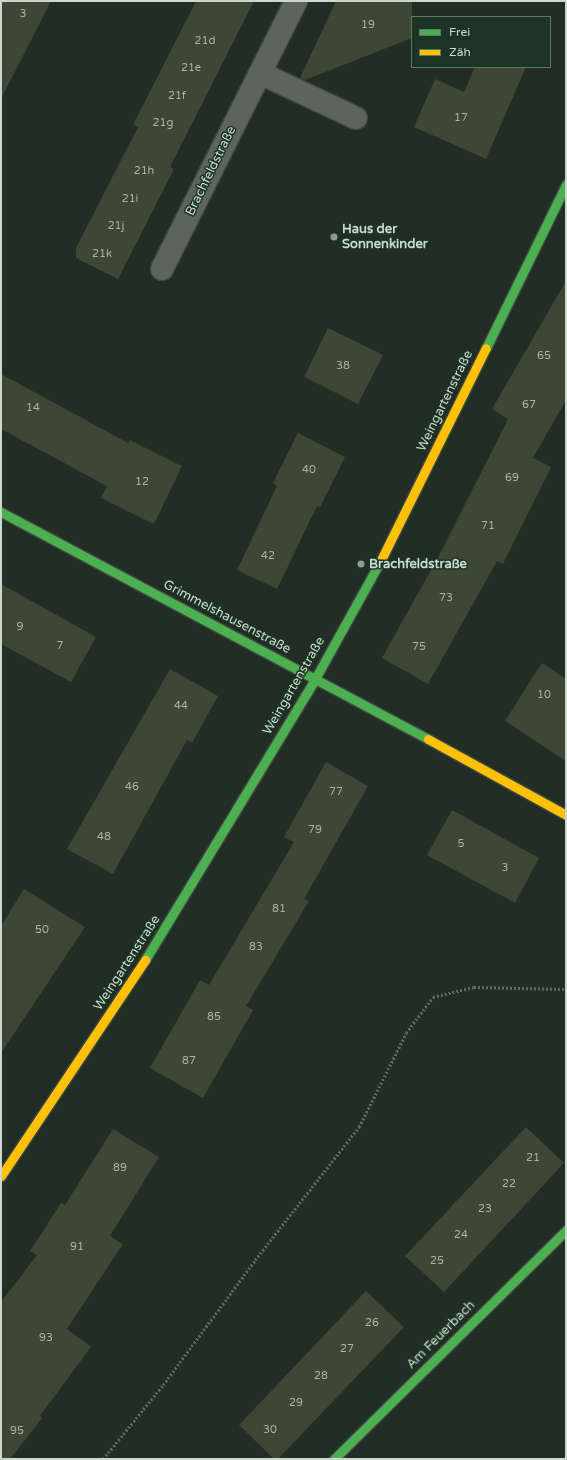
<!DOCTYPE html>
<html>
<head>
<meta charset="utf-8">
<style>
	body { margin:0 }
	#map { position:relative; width:567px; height:1460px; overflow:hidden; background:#222e25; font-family:"Varela Round",sans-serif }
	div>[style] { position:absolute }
	.building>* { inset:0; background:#3e4635 }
	.path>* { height:2.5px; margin-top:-1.25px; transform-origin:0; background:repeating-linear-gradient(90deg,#626865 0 2px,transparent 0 4px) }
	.roads { filter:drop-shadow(1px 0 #3e4841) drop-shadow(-1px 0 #3e4841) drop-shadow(0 1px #3e4841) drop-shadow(0 -1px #3e4841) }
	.street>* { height:22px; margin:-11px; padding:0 11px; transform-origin:11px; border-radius:11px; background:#5d6460 }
	.fast>* { height:9px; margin:-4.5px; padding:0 4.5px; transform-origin:4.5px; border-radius:4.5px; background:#4caf50 }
	.slow>* { height:9px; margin:-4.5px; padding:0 4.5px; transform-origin:4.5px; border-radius:4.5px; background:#ffc107 }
	.dots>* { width:11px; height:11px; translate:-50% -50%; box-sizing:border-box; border:2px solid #1c3423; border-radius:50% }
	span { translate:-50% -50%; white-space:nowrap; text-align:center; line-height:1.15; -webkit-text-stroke:3px #1c3423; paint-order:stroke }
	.number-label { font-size:11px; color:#a7b4a7 }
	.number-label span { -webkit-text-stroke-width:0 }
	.street-label { font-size:13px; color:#cad8cd }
	.poi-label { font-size:13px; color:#cad8cd; font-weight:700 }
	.left { translate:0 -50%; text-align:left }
	.frame { position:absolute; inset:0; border:2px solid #cad8cd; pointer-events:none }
	.legend { position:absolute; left:411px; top:16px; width:140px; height:52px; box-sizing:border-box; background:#1c3423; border:1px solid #627667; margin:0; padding:5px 7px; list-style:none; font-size:12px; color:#cad8cd }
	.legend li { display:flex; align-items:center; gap:8px; height:20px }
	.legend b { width:20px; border:1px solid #627667 }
</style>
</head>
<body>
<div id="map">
	<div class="building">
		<i style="clip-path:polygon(1px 1px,51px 1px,1px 99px)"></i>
		<i style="clip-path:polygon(196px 1px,254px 1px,170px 167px,174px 169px,118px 279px,76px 258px,76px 248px,138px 127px,133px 125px)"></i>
		<i style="clip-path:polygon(336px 1px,412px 1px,412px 38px,305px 80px,300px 78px)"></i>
		<i style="clip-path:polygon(475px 67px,526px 67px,486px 159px,414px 127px,435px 79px,464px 92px)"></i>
		<i style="clip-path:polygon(566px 281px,566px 400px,533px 458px,551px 467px,503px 564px,497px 561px,428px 684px,382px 658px,442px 550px,508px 419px,492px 409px)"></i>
		<i style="clip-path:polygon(328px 328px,383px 355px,358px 404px,304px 377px)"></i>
		<i style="clip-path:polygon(1px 374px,128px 443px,130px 440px,182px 466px,154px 524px,101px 498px,107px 486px,1px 429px)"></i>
		<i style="clip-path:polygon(298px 433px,345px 457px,320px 507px,317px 506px,277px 589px,237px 570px,277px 486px,273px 483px)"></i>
		<i style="clip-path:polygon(1px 584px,96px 637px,71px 682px,1px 644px)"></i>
		<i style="clip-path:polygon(542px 663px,566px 679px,566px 761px,505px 721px)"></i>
		<i style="clip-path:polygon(170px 669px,218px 696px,192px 743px,187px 740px,113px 874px,67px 849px)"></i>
		<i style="clip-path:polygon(326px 762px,368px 786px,304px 899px,309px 901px,246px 1006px,253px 1010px,203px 1098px,150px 1068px,200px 980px,209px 985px,294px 842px,284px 837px)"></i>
		<i style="clip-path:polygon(452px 810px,539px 858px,515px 903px,427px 855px)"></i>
		<i style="clip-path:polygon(24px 889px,85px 927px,1px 1053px,1px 926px)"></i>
		<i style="clip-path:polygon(526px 1127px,564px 1163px,444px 1292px,405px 1256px)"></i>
		<i style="clip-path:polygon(113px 1129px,159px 1157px,110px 1236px,123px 1244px,67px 1329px,91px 1347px,40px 1416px,42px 1418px,10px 1459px,1px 1459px,1px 1302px,37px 1255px,30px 1251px,61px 1203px,65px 1205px)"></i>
		<i style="clip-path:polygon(366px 1291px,404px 1327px,278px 1459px,274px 1459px,239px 1425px)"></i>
	</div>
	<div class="path">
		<i style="left:103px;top:1459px;width:95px;rotate:-51deg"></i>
		<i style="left:163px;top:1385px;width:155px;rotate:-53.6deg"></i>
		<i style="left:255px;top:1260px;width:169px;rotate:-52deg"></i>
		<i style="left:359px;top:1127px;width:105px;rotate:-63.4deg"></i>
		<i style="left:406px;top:1033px;width:45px;rotate:-53.1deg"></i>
		<i style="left:433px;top:997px;width:42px;rotate:-13.7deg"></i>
		<i style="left:474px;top:987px;width:92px;rotate:1.2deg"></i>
	</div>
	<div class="roads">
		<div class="street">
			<i style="left:260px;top:73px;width:106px;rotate:25.1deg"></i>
			<i style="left:162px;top:269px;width:300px;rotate:-63.4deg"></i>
		</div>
		<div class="fast">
			<i style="left:486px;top:348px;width:182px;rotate:-63.9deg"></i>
			<i style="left:1px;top:512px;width:484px;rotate:28deg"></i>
			<i style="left:145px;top:960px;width:328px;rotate:-58.8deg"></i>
			<i style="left:315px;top:679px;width:138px;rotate:-61deg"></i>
			<i style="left:334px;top:1459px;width:326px;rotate:-44.6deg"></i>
		</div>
		<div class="slow">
			<i style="left:382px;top:558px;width:234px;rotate:-63.7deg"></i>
			<i style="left:428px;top:739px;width:158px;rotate:28.8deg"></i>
			<i style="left:1px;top:1176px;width:260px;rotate:-56.3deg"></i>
		</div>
	</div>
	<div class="dots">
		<i style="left:334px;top:237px;background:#8f9c92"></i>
		<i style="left:361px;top:564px;background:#8f9c92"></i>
	</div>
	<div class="number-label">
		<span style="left:23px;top:14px">3</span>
		<span style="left:368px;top:25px">19</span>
		<span style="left:205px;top:41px">21d</span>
		<span style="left:191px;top:68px">21e</span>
		<span style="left:177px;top:96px">21f</span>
		<span style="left:461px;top:118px">17</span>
		<span style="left:163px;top:123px">21g</span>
		<span style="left:144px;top:171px">21h</span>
		<span style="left:130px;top:199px">21i</span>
		<span style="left:116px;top:226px">21j</span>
		<span style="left:102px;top:254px">21k</span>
		<span style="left:544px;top:356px">65</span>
		<span style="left:343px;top:366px">38</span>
		<span style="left:529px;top:405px">67</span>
		<span style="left:33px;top:408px">14</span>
		<span style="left:309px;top:470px">40</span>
		<span style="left:512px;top:478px">69</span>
		<span style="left:142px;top:482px">12</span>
		<span style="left:488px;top:526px">71</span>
		<span style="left:268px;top:556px">42</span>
		<span style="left:446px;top:598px">73</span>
		<span style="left:20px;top:627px">9</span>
		<span style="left:60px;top:646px">7</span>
		<span style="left:419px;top:647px">75</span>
		<span style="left:544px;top:695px">10</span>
		<span style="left:181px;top:706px">44</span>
		<span style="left:132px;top:787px">46</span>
		<span style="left:336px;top:792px">77</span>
		<span style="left:315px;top:830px">79</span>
		<span style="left:104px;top:837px">48</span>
		<span style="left:461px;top:844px">5</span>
		<span style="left:505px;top:868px">3</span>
		<span style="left:279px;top:909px">81</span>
		<span style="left:42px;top:930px">50</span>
		<span style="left:256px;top:947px">83</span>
		<span style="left:214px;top:1017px">85</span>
		<span style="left:189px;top:1061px">87</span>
		<span style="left:533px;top:1158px">21</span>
		<span style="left:120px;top:1168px">89</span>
		<span style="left:509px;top:1184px">22</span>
		<span style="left:485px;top:1209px">23</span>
		<span style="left:461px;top:1235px">24</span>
		<span style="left:77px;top:1247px">91</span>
		<span style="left:437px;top:1261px">25</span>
		<span style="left:372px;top:1323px">26</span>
		<span style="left:46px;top:1338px">93</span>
		<span style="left:347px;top:1349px">27</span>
		<span style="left:321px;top:1376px">28</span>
		<span style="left:296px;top:1403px">29</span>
		<span style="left:270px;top:1430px">30</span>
		<span style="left:17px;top:1431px">95</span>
	</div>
	<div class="street-label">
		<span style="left:211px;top:171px;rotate:-64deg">Brachfeldstraße</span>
		<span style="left:445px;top:401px;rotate:-64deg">Weingartenstraße</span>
		<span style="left:227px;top:617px;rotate:28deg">Grimmelshausenstraße</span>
		<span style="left:294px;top:686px;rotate:-60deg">Weingartenstraße</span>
		<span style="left:127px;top:963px;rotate:-57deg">Weingartenstraße</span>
		<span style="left:441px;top:1335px;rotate:-45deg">Am Feuerbach</span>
	</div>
	<div class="poi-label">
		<span class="left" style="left:342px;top:237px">Haus der<br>Sonnenkinder</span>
		<span class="left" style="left:369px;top:564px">Brachfeldstraße</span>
	</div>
	<div class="frame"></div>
	<ul class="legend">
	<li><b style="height:5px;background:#4caf50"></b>Frei</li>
	<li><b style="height:5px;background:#ffc107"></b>Zäh</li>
	</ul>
</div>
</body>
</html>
